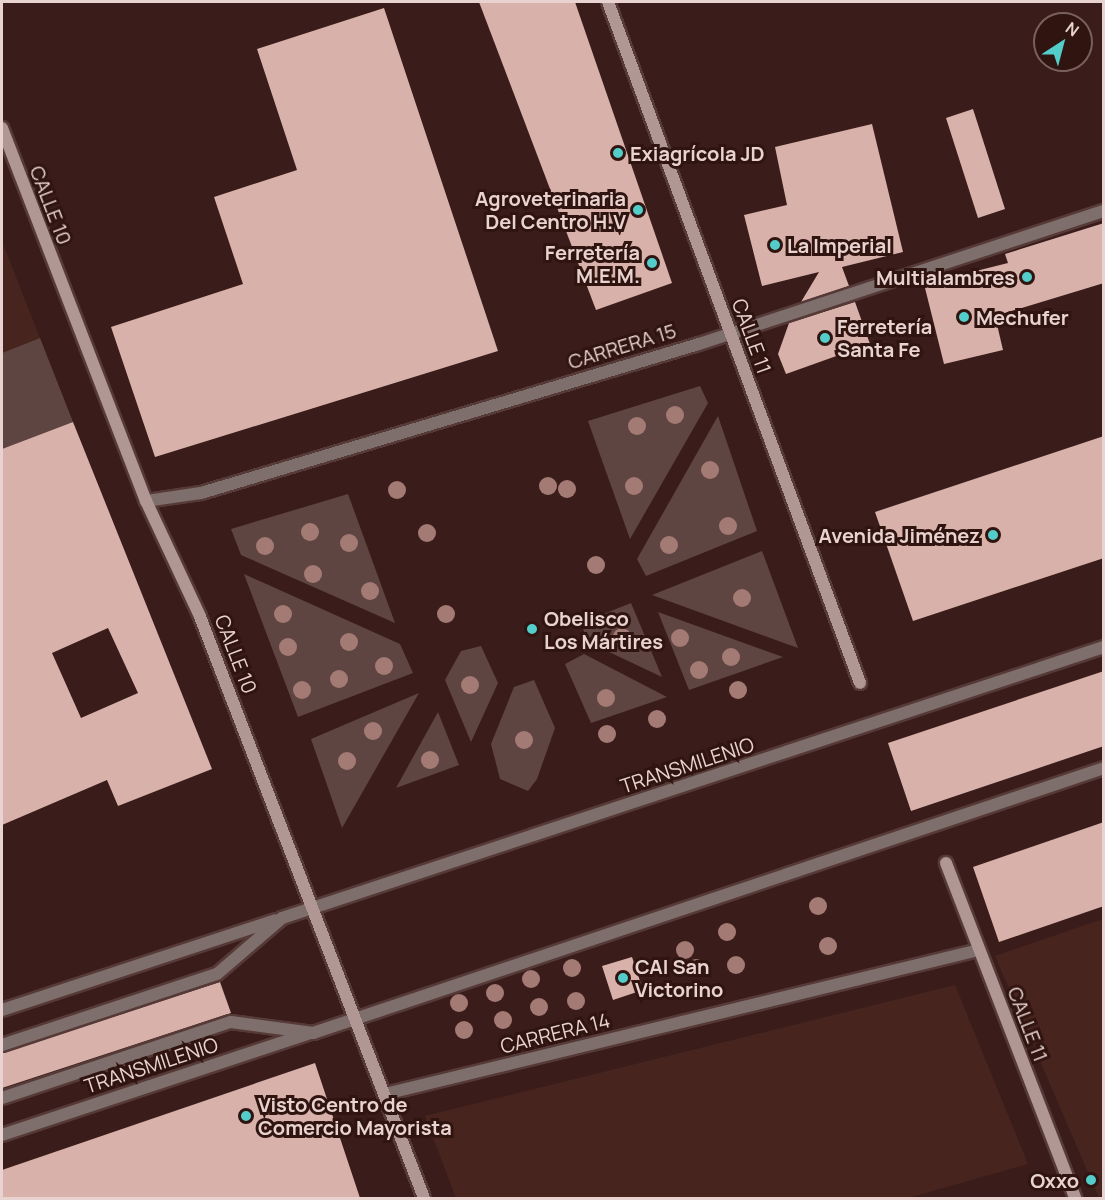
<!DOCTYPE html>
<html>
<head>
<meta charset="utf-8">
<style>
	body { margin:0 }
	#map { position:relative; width:1105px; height:1200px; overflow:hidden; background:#3a1d1a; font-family:Manrope,sans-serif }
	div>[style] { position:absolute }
	.built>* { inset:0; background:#48241f }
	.green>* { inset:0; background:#5f4541 }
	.building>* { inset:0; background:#d8b1ab }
	.roads { filter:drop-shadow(2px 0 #563a37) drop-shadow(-2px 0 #563a37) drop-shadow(0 2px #563a37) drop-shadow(0 -2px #563a37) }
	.lane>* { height:12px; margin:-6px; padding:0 6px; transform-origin:6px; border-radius:6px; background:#7e6e6c }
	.street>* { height:12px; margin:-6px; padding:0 6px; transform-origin:6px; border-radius:6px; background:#7e6e6c }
	.secondary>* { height:12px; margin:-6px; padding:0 6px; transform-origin:6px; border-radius:6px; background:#b09793 }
	.trees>* { width:18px; height:18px; margin:-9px; border-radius:50%; background:#a47a75 }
	.dots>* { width:16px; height:16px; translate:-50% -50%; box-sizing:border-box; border:3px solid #301410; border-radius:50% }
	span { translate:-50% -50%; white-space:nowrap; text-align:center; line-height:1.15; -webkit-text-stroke:6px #301410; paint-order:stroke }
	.poi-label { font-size:20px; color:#e8d3d0; font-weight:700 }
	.left { translate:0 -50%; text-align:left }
	.right { translate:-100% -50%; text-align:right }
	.street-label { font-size:20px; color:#e8d3d0 }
	.frame { position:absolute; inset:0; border:3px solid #e8d3d0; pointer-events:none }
	.north { position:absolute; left:1033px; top:12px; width:60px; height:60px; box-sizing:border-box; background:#301410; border:2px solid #7a605d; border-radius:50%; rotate:36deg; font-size:16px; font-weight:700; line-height:24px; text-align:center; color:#e8d3d0 }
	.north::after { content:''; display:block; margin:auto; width:21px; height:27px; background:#53cdca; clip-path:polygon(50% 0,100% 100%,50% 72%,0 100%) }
</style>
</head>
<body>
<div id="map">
	<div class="built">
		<i style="clip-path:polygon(2px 241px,40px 338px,2px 353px)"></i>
		<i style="clip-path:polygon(1103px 919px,1104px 1198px,1099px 1198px,995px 956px)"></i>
		<i style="clip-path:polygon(955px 985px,1028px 1164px,908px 1198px,456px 1198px,425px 1116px)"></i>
	</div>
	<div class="green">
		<i style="clip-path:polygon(40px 338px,73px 422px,2px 449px,2px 353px)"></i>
		<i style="clip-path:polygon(700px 386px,708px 403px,630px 539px,588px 421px)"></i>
		<i style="clip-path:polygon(718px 416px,757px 531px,646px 576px,637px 559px)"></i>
		<i style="clip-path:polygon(348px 494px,395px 623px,241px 555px,231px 529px)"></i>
		<i style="clip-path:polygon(762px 551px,798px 648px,652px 595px)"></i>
		<i style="clip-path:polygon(244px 574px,400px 644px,413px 673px,298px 717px)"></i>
		<i style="clip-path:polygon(631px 603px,662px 677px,588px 642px,581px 623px)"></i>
		<i style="clip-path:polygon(658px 612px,783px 657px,689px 690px)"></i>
		<i style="clip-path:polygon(481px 646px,498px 683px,471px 742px,445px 680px,461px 651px)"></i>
		<i style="clip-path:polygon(584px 654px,667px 697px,591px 723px,565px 664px)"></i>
		<i style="clip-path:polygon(534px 680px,555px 728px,537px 779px,528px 791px,500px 779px,491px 744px,514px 687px)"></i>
		<i style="clip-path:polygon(419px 693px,342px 828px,311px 739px)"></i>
		<i style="clip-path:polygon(438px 712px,459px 765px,396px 788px)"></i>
	</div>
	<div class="building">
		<i style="clip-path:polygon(479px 2px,575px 2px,672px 283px,596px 310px)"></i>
		<i style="clip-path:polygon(384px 8px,498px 351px,155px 457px,111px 327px,243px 284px,214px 197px,297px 170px,257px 49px)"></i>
		<i style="clip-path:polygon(973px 109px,1005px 209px,978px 218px,946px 118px)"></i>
		<i style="clip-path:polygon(872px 124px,903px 252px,842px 267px,849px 286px,801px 302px,819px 272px,762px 286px,744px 215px,787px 205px,775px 147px)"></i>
		<i style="clip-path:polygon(1104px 223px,1104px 283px,995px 316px,1003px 350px,944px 364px,924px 284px,1008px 263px,1005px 254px)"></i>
		<i style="clip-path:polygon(855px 302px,870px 344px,786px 374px,778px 354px,789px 323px)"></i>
		<i style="clip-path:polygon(evenodd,73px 422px,212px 769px,118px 806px,107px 780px,2px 825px,2px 449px,73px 422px,108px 628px,138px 693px,81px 718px,52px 653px,108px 628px)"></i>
		<i style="clip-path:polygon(1104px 436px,1104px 558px,913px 621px,875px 512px)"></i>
		<i style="clip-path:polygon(1104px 671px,1104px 746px,911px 811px,888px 743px)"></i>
		<i style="clip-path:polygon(1104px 822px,1104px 906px,999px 942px,973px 867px)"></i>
		<i style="clip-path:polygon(632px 957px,643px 990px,613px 1000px,602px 966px)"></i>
		<i style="clip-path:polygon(220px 982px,231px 1013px,2px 1088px,2px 1053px)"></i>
		<i style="clip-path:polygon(315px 1063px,360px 1198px,2px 1198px,2px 1170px)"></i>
	</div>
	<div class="roads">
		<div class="lane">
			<i style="left:2px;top:1010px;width:287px;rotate:-18.2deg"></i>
			<i style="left:2px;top:1045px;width:226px;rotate:-18.3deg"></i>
			<i style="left:217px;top:974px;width:86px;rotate:-40.7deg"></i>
			<i style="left:282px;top:918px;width:866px;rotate:-18.25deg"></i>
			<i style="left:2px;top:1098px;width:241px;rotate:-18.4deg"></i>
			<i style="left:231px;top:1022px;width:83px;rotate:7.6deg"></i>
			<i style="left:313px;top:1033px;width:834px;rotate:-18.52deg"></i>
			<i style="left:2px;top:1135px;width:322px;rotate:-18.3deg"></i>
		</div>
		<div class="street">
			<i style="left:146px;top:501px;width:56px;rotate:-8.3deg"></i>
			<i style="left:201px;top:493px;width:520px;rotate:-16.66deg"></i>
			<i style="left:699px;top:344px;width:426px;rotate:-18.2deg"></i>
			<i style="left:385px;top:1094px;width:611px;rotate:-13.63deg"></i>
		</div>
		<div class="secondary">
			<i style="left:608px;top:2px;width:726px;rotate:69.69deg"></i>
			<i style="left:2px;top:128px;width:400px;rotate:68.9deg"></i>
			<i style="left:146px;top:501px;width:125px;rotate:64.9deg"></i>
			<i style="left:199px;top:614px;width:626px;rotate:68.93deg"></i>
			<i style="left:946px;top:863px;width:359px;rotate:68.9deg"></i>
		</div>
	</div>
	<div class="trees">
		<i style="left:675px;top:415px"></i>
		<i style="left:637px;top:426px"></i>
		<i style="left:710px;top:470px"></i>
		<i style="left:548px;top:486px"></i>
		<i style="left:634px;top:486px"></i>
		<i style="left:567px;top:489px"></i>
		<i style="left:397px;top:490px"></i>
		<i style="left:728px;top:526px"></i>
		<i style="left:310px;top:532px"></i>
		<i style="left:427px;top:533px"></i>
		<i style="left:349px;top:543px"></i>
		<i style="left:669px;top:545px"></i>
		<i style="left:265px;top:546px"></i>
		<i style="left:596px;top:565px"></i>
		<i style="left:313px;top:574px"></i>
		<i style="left:370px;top:591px"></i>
		<i style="left:742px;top:598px"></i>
		<i style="left:283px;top:614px"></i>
		<i style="left:446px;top:614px"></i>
		<i style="left:622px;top:637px"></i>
		<i style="left:680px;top:638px"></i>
		<i style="left:349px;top:642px"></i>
		<i style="left:288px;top:647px"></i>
		<i style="left:731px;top:657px"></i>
		<i style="left:384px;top:666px"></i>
		<i style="left:699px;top:670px"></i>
		<i style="left:339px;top:679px"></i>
		<i style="left:470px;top:685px"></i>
		<i style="left:302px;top:690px"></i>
		<i style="left:738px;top:690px"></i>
		<i style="left:606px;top:698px"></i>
		<i style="left:657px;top:719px"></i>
		<i style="left:373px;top:731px"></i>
		<i style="left:607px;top:734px"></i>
		<i style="left:524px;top:740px"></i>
		<i style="left:430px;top:760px"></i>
		<i style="left:347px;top:761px"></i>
		<i style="left:818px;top:906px"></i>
		<i style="left:727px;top:932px"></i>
		<i style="left:828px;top:946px"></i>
		<i style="left:685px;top:950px"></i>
		<i style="left:736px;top:965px"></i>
		<i style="left:572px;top:968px"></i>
		<i style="left:696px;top:968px"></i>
		<i style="left:531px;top:979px"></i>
		<i style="left:495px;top:993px"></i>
		<i style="left:576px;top:1001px"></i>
		<i style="left:459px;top:1003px"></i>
		<i style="left:539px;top:1007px"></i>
		<i style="left:503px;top:1020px"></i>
		<i style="left:464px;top:1030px"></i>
	</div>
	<div class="dots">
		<i style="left:618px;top:153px;background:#53cdca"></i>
		<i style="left:638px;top:210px;background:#53cdca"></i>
		<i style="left:775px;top:245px;background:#53cdca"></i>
		<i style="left:652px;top:263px;background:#53cdca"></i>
		<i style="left:1027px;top:277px;background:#53cdca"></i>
		<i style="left:964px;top:317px;background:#53cdca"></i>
		<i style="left:825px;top:338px;background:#53cdca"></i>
		<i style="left:993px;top:535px;background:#53cdca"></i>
		<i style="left:532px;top:629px;background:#53cdca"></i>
		<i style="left:623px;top:978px;background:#53cdca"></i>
		<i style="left:246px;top:1116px;background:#53cdca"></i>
		<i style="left:1091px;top:1180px;background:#53cdca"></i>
	</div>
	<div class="poi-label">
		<span class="left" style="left:630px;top:153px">Exiagrícola JD</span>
		<span class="right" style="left:626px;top:210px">Agroveterinaria<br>Del Centro H.V</span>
		<span class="left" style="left:787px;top:245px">La Imperial</span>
		<span class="right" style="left:640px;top:264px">Ferretería<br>M.E.M.</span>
		<span class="right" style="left:1015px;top:277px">Multialambres</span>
		<span class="left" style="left:976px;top:317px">Mechufer</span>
		<span class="left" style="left:837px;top:338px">Ferretería<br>Santa Fe</span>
		<span class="right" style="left:980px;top:535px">Avenida Jiménez</span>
		<span class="left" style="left:544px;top:630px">Obelisco<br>Los Mártires</span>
		<span class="left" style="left:635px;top:978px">CAI San<br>Victorino</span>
		<span class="left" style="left:258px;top:1116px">Visto Centro de<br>Comercio Mayorista</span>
		<span class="right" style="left:1079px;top:1180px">Oxxo</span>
	</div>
	<div class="street-label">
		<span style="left:51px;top:205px;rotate:69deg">CALLE 10</span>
		<span style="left:752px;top:336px;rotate:70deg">CALLE 11</span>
		<span style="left:622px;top:346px;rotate:-17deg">CARRERA 15</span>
		<span style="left:236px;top:654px;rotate:69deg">CALLE 10</span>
		<span style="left:687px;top:765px;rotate:-18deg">TRANSMILENIO</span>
		<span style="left:1028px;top:1024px;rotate:69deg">CALLE 11</span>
		<span style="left:555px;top:1033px;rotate:-14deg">CARRERA 14</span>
		<span style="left:151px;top:1065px;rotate:-18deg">TRANSMILENIO</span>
	</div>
	<div class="frame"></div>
	<div class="north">N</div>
</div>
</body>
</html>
